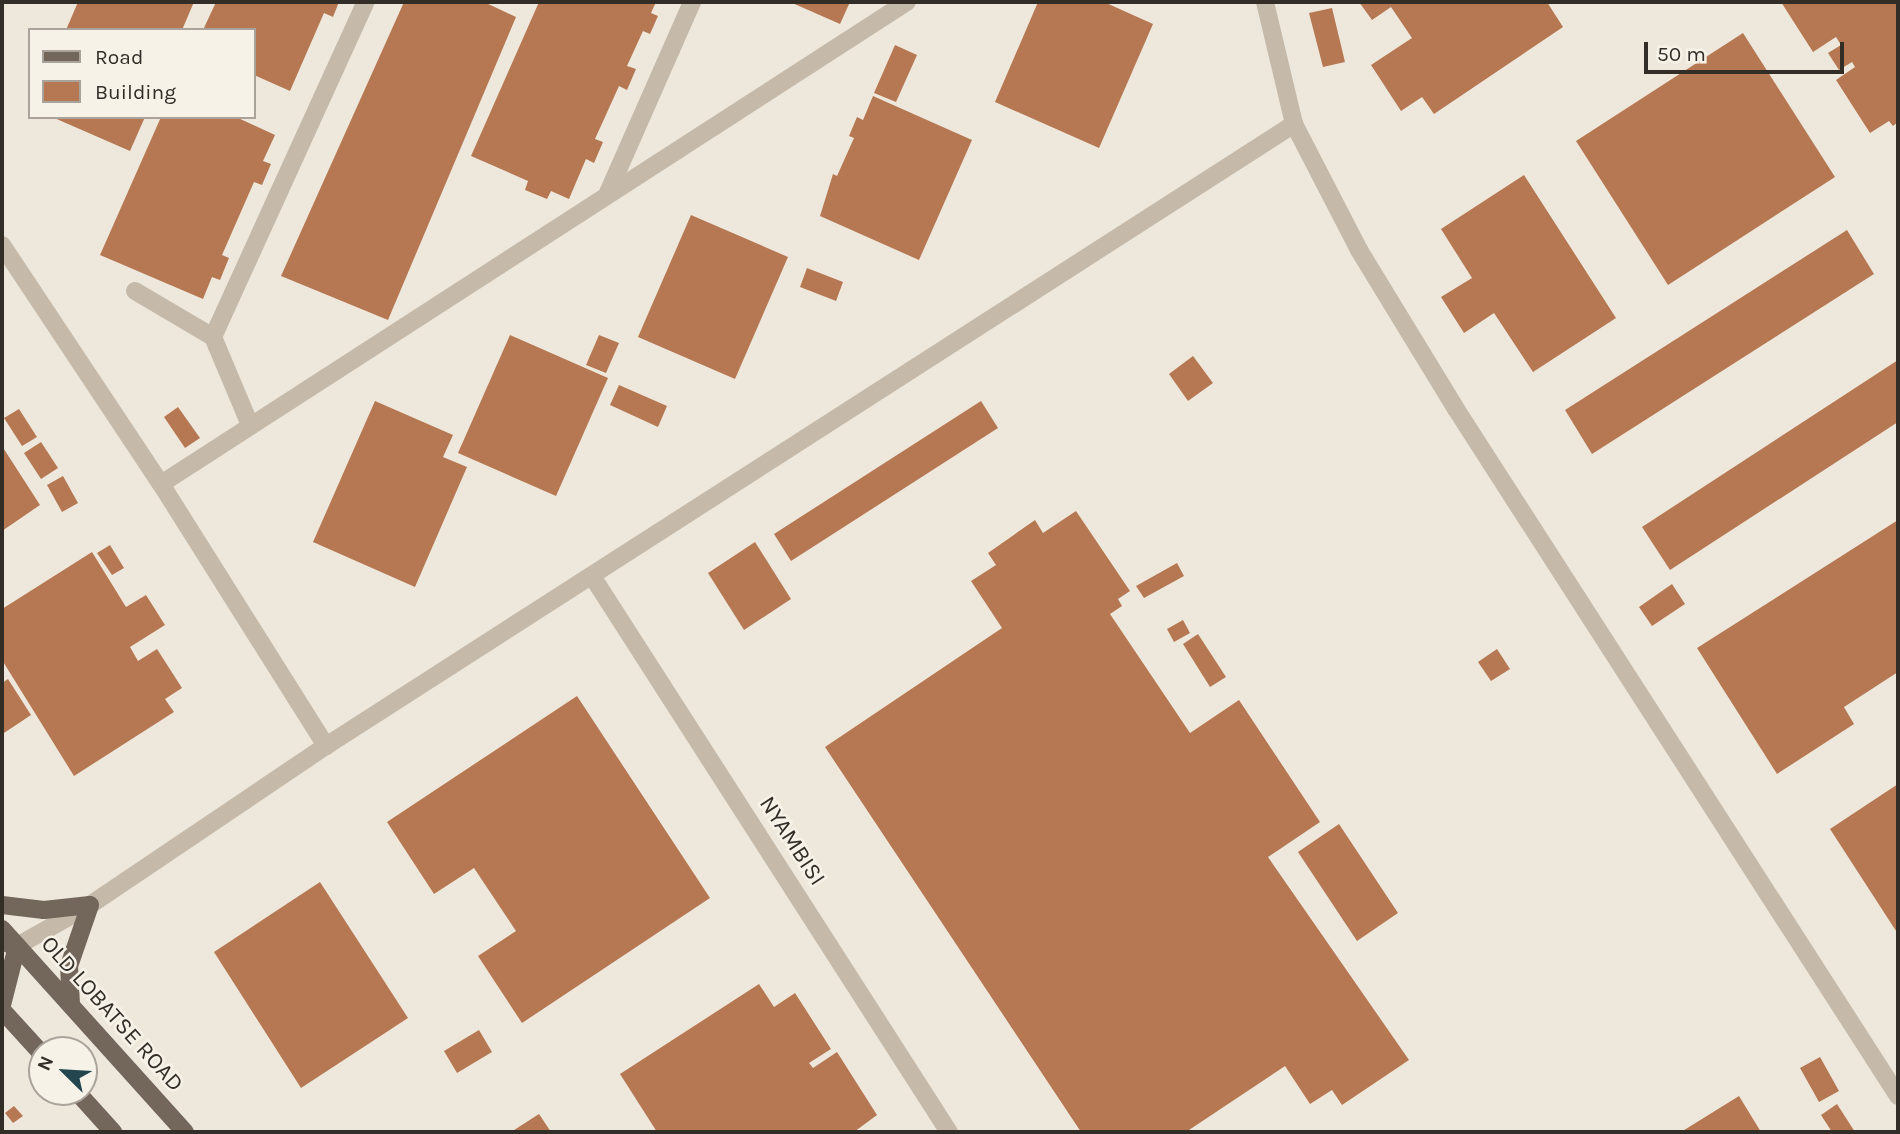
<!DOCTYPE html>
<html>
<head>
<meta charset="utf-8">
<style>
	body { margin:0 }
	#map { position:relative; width:1900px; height:1134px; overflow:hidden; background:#eee8dc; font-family:Karla,sans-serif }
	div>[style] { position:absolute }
	.building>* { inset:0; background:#b67853 }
	.minor>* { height:18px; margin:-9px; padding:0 9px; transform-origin:9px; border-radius:9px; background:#c5baaa }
	.major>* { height:18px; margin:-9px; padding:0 9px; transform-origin:9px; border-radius:9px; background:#73675b }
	span { translate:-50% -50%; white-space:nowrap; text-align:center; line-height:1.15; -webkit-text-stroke:5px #f7f2e8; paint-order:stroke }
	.street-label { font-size:23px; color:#332d28 }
	.frame { position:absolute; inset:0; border:4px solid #332d28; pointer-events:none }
	.legend { position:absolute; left:28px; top:28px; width:228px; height:91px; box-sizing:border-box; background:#f7f2e8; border:2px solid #a9a39b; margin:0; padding:9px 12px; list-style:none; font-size:21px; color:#332d28 }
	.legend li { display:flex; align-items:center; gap:14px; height:35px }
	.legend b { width:35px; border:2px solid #a9a39b }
	.north { position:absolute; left:28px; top:1036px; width:70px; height:70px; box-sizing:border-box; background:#f7f2e8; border:2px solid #a9a39b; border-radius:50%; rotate:294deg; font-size:19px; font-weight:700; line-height:28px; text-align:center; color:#332d28 }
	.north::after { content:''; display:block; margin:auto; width:24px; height:32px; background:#23464f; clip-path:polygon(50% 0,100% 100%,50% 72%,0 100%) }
	.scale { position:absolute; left:1644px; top:42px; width:200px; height:32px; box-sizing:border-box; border:4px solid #332d28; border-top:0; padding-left:9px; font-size:21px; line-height:24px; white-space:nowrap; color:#332d28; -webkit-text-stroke:5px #f7f2e8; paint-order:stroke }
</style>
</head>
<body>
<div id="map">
	<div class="building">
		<i style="clip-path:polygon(78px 2px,194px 2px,182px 30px,66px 30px)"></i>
		<i style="clip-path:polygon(216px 2px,339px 2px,333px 17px,324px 13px,290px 91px,254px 75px,254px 30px,203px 30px)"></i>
		<i style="clip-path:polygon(404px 2px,484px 2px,516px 17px,388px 320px,281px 276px)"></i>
		<i style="clip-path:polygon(539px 2px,656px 2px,651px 13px,658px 16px,650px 34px,643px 31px,627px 66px,636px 69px,627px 90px,619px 86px,595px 139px,603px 142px,594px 163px,586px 159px,569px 199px,551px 191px,547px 199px,525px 190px,528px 181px,471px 156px)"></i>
		<i style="clip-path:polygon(790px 2px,850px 2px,840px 24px)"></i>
		<i style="clip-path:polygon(1038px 2px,1104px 2px,1153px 24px,1099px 148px,995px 102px)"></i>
		<i style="clip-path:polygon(1359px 2px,1547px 2px,1563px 27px,1434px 114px,1422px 97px,1401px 111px,1371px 65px,1412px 38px,1391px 7px,1372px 20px)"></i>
		<i style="clip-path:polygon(1781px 2px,1898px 2px,1898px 122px,1893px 126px,1889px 121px,1870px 133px,1836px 80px,1855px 67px,1852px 62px,1839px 70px,1828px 53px,1841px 45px,1836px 37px,1813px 52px)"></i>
		<i style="clip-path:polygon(1332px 8px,1345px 62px,1323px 67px,1309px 13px)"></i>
		<i style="clip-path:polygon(1743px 33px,1835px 177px,1668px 285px,1576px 141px)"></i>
		<i style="clip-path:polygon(895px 45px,917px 55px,896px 102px,874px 93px)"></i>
		<i style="clip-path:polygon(873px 96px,972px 140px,919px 260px,820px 216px,833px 174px,837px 176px,854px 138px,849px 136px,857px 117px,863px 120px)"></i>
		<i style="clip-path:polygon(52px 117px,145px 117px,130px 151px)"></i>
		<i style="clip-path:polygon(161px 117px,236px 117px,275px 135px,263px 161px,271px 164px,262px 185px,254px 182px,222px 255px,229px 258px,220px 280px,212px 277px,203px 299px,100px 255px)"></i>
		<i style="clip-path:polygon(1524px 175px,1616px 318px,1533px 372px,1494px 313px,1464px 333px,1441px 297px,1472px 278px,1441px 229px)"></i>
		<i style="clip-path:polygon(691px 215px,788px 257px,735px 379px,638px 337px)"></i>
		<i style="clip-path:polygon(1847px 230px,1874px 274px,1592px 454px,1565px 410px)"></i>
		<i style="clip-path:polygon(807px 268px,843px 282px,836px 301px,800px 287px)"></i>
		<i style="clip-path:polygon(510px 335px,608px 378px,556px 496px,458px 453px)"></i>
		<i style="clip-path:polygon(599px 335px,619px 343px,606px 373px,586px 365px)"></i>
		<i style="clip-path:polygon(1193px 356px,1213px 383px,1188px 401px,1169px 374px)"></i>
		<i style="clip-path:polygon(1898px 360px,1898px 422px,1670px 570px,1642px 527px)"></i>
		<i style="clip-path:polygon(619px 385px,667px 406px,658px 427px,610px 405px)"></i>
		<i style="clip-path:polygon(375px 401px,453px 435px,443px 457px,467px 467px,415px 587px,313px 542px)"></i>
		<i style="clip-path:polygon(981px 401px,998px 428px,791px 561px,774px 534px)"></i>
		<i style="clip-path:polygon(178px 407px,200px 438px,185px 448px,164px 417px)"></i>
		<i style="clip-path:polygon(19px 409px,37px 437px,22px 446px,4px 418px)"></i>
		<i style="clip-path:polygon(41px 442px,58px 468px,41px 479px,24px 453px)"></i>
		<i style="clip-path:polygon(2px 446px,40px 505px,2px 531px)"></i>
		<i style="clip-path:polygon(63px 476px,78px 503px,62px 512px,47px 485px)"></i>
		<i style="clip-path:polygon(1076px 511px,1130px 591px,1118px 599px,1122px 606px,1110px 614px,1190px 733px,1239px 700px,1320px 822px,1268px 857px,1409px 1060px,1342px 1105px,1332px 1090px,1310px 1104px,1285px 1066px,1186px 1132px,1081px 1132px,825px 747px,1002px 628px,971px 581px,996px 565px,988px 553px,1035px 520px,1043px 533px)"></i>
		<i style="clip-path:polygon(1898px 520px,1898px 672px,1844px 707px,1854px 724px,1777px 774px,1697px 648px)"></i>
		<i style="clip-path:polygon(755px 542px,791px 599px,744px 630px,708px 573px)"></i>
		<i style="clip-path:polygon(110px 545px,124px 568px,112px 575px,97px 553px)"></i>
		<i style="clip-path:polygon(92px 552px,126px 607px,146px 595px,165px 625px,130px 647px,138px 661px,157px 649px,182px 688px,165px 699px,174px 712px,74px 776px,2px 660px,2px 609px)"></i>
		<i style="clip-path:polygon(1177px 563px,1184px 576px,1144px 598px,1136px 586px)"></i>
		<i style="clip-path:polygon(1672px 584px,1685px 604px,1652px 626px,1639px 607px)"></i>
		<i style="clip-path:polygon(1183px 620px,1190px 633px,1174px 642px,1167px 629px)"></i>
		<i style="clip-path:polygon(1198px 634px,1226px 677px,1210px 687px,1183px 644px)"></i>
		<i style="clip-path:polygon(1497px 649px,1510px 669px,1491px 681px,1478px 662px)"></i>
		<i style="clip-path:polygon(8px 679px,31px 715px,4px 733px,2px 683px)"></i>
		<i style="clip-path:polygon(577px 696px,710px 898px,522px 1023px,478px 956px,516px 931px,474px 868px,434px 894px,387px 822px)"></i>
		<i style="clip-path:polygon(1898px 784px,1898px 934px,1830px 829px)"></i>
		<i style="clip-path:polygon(1339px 824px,1398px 913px,1357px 941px,1298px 852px)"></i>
		<i style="clip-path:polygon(320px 882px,408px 1018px,301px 1088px,214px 952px)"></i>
		<i style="clip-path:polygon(759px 984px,774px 1007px,795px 993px,831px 1049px,809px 1063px,813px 1068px,837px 1052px,877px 1115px,854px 1132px,657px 1132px,620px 1074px)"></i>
		<i style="clip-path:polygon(479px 1030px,492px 1052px,457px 1073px,444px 1051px)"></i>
		<i style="clip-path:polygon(1820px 1057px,1839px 1091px,1819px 1102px,1800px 1068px)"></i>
		<i style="clip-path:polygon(1739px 1096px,1761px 1132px,1681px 1132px)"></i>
		<i style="clip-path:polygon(1837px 1104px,1855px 1132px,1832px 1132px,1821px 1115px)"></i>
		<i style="clip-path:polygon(14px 1106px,23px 1116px,13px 1123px,5px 1113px)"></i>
		<i style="clip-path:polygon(539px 1114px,551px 1132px,511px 1132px)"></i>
	</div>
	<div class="minor">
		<i style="left:1265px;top:2px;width:125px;rotate:76.6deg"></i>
		<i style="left:1294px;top:124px;width:142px;rotate:62.7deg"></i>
		<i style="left:1359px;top:250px;width:186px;rotate:58.6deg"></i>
		<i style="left:1456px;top:409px;width:817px;rotate:57.24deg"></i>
		<i style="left:607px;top:195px;width:211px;rotate:-66.2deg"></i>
		<i style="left:2px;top:245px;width:287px;rotate:56.4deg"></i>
		<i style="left:161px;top:484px;width:310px;rotate:57.8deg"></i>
		<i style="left:135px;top:291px;width:91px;rotate:30.5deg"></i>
		<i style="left:213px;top:337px;width:95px;rotate:67.2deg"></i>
		<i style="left:213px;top:337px;width:368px;rotate:-65.5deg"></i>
		<i style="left:161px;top:484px;width:888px;rotate:-32.87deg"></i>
		<i style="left:592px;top:576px;width:661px;rotate:57.3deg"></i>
		<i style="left:17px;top:946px;width:84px;rotate:-29.3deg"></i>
		<i style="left:90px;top:905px;width:285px;rotate:-34deg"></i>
		<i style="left:326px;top:746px;width:1151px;rotate:-32.72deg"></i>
	</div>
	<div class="major">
		<i style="left:2px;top:905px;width:42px;rotate:6.8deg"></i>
		<i style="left:44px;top:910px;width:46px;rotate:-6.2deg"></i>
		<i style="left:90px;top:905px;width:65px;rotate:109deg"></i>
		<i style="left:69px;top:966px;width:39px;rotate:87deg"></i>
		<i style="left:2px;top:929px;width:273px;rotate:48deg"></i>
		<i style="left:2px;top:1005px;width:61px;rotate:-75.7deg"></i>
		<i style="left:17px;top:946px;width:9px;rotate:-167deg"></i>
		<i style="left:2px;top:1010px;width:59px;rotate:47.7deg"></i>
		<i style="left:77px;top:1092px;width:54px;rotate:48deg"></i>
	</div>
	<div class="street-label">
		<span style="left:792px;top:841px;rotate:57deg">NYAMBISI</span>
		<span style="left:112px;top:1014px;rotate:48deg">OLD LOBATSE ROAD</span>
	</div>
	<div class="frame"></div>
	<ul class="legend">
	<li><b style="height:9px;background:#73675b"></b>Road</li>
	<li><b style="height:19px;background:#b67853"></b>Building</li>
	</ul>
	<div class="north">N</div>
	<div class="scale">50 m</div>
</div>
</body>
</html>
